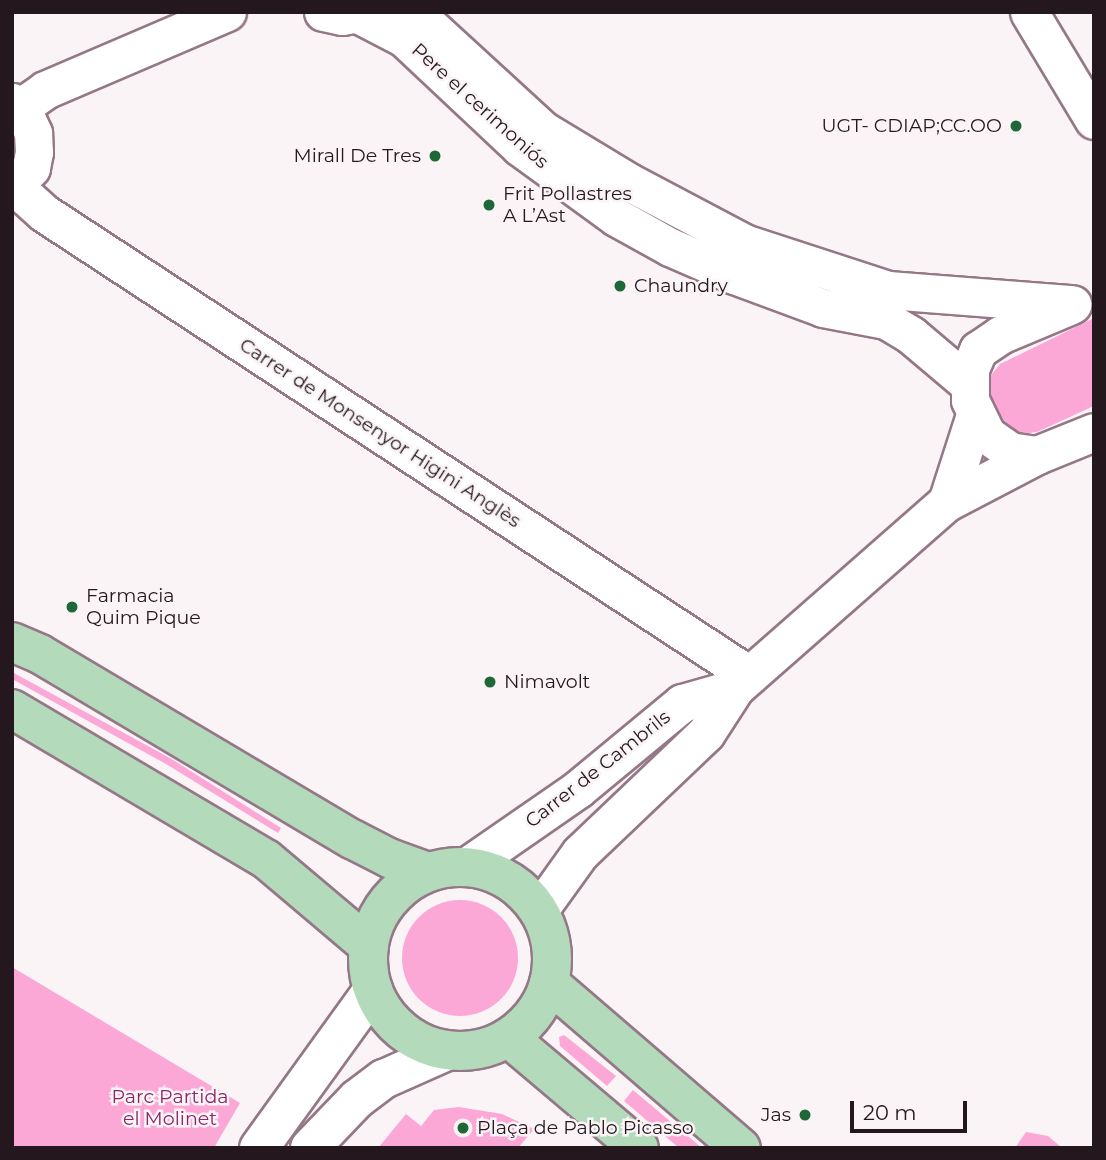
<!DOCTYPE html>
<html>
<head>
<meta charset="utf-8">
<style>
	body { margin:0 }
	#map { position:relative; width:1106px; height:1160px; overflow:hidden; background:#fbf4f7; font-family:Montserrat,sans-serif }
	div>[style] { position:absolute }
	.green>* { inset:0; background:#fca8d7 }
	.round { border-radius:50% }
	.roads { filter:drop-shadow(2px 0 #957887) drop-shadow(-2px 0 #957887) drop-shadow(0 2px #957887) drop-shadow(0 -2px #957887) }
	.minor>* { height:37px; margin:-18.5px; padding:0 18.5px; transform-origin:18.5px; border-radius:18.5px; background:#fff }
	.secondary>* { height:38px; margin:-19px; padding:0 19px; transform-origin:19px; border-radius:19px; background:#fff }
	.primary>* { height:38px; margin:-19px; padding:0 19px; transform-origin:19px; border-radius:19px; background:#b2dabb }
	.primary>.ring { margin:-19px; padding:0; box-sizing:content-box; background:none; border:38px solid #b2dabb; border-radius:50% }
	.dots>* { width:19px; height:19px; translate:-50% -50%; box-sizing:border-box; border:4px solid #fbf4f7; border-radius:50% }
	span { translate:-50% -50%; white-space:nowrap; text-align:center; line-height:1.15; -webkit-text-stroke:5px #fbf4f7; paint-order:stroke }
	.street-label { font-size:19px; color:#24181e }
	.poi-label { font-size:19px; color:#24181e }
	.right { translate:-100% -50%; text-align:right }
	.left { translate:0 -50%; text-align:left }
	.park-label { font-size:19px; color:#8d2669 }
	.frame { position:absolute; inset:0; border:14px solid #24181e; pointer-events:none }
	.scale { position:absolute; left:850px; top:1101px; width:117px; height:32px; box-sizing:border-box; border:4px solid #24181e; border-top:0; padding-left:9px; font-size:21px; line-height:24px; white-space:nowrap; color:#24181e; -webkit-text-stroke:5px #fbf4f7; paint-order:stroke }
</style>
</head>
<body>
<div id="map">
	<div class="green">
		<i style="clip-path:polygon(1094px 318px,1094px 406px,1037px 432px,1022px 434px,996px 421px,985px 393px,988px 379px,1000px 364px)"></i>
		<i style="clip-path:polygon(12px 672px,170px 758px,281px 828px,278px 833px,166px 764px,12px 679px)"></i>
		<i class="round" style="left:402px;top:900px;width:116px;height:116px"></i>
		<i style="clip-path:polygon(12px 967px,240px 1103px,214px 1148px,12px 1148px)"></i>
		<i style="clip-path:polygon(564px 1035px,616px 1076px,607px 1086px,560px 1046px,559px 1037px)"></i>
		<i style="clip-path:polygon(633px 1090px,702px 1148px,679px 1148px,624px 1101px)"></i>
		<i style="clip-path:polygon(459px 1107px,502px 1114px,534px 1129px,518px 1148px,378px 1148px,406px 1114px,421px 1126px,434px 1110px)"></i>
		<i style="clip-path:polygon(1026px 1132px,1048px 1136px,1062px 1148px,1015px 1148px)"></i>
	</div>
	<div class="roads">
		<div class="minor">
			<i style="left:323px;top:12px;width:19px;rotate:12deg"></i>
			<i style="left:342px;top:16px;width:23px;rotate:-10deg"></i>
			<i style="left:414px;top:12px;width:175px;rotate:42.5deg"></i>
			<i style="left:543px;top:130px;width:100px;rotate:31.2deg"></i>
			<i style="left:629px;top:182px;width:130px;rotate:27.9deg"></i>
			<i style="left:744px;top:243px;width:151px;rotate:18.1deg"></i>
			<i style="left:888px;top:290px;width:185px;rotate:4.4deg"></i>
			<i style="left:1029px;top:12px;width:126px;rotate:59deg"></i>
			<i style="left:360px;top:15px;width:50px;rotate:27.6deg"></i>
			<i style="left:404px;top:38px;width:159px;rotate:43.2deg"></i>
			<i style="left:520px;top:147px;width:119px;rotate:36.1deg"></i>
			<i style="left:616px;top:217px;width:62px;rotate:29.1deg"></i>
			<i style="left:670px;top:247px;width:70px;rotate:23.6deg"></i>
			<i style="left:734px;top:275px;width:95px;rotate:20.3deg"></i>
			<i style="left:823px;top:308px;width:64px;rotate:10.8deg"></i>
			<i style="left:886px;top:320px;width:29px;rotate:31deg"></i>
			<i style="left:911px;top:335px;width:76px;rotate:40.2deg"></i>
			<i style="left:12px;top:102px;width:10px;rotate:29deg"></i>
			<i style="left:21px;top:107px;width:29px;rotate:65deg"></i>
			<i style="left:33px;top:133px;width:19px;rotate:87deg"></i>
			<i style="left:34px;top:152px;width:16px;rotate:101deg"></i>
			<i style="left:31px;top:168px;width:27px;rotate:135deg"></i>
			<i style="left:21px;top:107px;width:29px;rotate:-35deg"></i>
			<i style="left:45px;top:90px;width:198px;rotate:-23.2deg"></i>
			<i style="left:14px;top:186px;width:40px;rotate:42deg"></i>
			<i style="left:44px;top:213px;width:843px;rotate:33.24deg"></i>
			<i style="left:1037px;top:455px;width:27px;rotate:-172deg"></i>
			<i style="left:1010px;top:451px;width:28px;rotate:-145deg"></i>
			<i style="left:987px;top:435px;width:39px;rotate:-116deg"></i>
			<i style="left:970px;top:400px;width:31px;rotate:-90deg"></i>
			<i style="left:970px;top:369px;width:21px;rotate:-67deg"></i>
			<i style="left:978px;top:350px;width:27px;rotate:-34deg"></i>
			<i style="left:1000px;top:335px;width:75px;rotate:-22.8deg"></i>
			<i style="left:947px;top:502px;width:91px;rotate:-72.2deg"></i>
			<i style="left:467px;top:866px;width:135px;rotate:-34.7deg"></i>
			<i style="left:578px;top:789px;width:135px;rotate:-39.6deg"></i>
			<i style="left:682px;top:703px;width:55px;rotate:-15.8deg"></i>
			<i style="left:539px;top:910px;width:70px;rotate:-54.3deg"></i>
			<i style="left:580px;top:853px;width:174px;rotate:-43.6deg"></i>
			<i style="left:706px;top:733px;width:54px;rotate:-57.2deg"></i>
			<i style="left:735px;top:688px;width:282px;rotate:-41.3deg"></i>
			<i style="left:947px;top:502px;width:102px;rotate:-27.6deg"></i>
			<i style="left:1037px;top:455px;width:61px;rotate:-22deg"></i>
		</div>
		<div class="secondary">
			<i style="left:259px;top:1148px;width:195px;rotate:-54.2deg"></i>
			<i style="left:310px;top:1148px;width:68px;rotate:-46.2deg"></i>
			<i style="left:357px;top:1099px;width:34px;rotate:-37deg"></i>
			<i style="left:384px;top:1079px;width:69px;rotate:-24deg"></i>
		</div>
		<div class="primary">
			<i style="left:12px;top:642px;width:30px;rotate:23deg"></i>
			<i style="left:40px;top:654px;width:363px;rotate:30.7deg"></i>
			<i style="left:352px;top:839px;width:42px;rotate:27.2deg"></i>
			<i style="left:389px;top:858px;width:41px;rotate:19.7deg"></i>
			<i style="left:12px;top:709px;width:295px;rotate:30.6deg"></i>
			<i style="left:266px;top:859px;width:135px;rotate:40.2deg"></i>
			<i class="ring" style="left:368px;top:867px;width:146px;height:146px"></i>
			<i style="left:549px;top:983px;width:253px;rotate:40.7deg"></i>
			<i style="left:509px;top:1038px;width:170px;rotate:40.2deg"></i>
		</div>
	</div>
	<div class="dots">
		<i style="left:1016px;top:126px;background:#1d6836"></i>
		<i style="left:435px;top:156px;background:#1d6836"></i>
		<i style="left:489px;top:205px;background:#1d6836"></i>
		<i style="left:620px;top:286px;background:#1d6836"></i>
		<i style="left:72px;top:607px;background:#1d6836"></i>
		<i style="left:490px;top:682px;background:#1d6836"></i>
		<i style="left:805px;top:1115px;background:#1d6836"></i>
		<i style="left:463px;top:1128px;background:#1d6836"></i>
	</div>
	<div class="street-label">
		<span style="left:480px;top:106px;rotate:42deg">Pere el cerimoniós</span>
		<span style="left:380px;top:433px;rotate:33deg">Carrer de Monsenyor Higini Anglès</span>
		<span style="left:598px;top:769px;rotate:-38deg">Carrer de Cambrils</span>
	</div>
	<div class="poi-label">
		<span class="right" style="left:1002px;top:126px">UGT- CDIAP;CC.OO</span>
		<span class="right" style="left:421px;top:156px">Mirall De Tres</span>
		<span class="left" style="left:503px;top:205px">Frit Pollastres<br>A L’Ast</span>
		<span class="left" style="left:634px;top:286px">Chaundry</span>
		<span class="left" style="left:86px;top:607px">Farmacia<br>Quim Pique</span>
		<span class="left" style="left:504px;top:682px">Nimavolt</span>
		<span class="right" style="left:791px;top:1115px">Jas</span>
		<span class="left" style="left:477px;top:1128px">Plaça de Pablo Picasso</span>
	</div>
	<div class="park-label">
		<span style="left:170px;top:1108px">Parc Partida<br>el Molinet</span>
	</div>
	<div class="frame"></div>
	<div class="scale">20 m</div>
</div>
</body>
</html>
